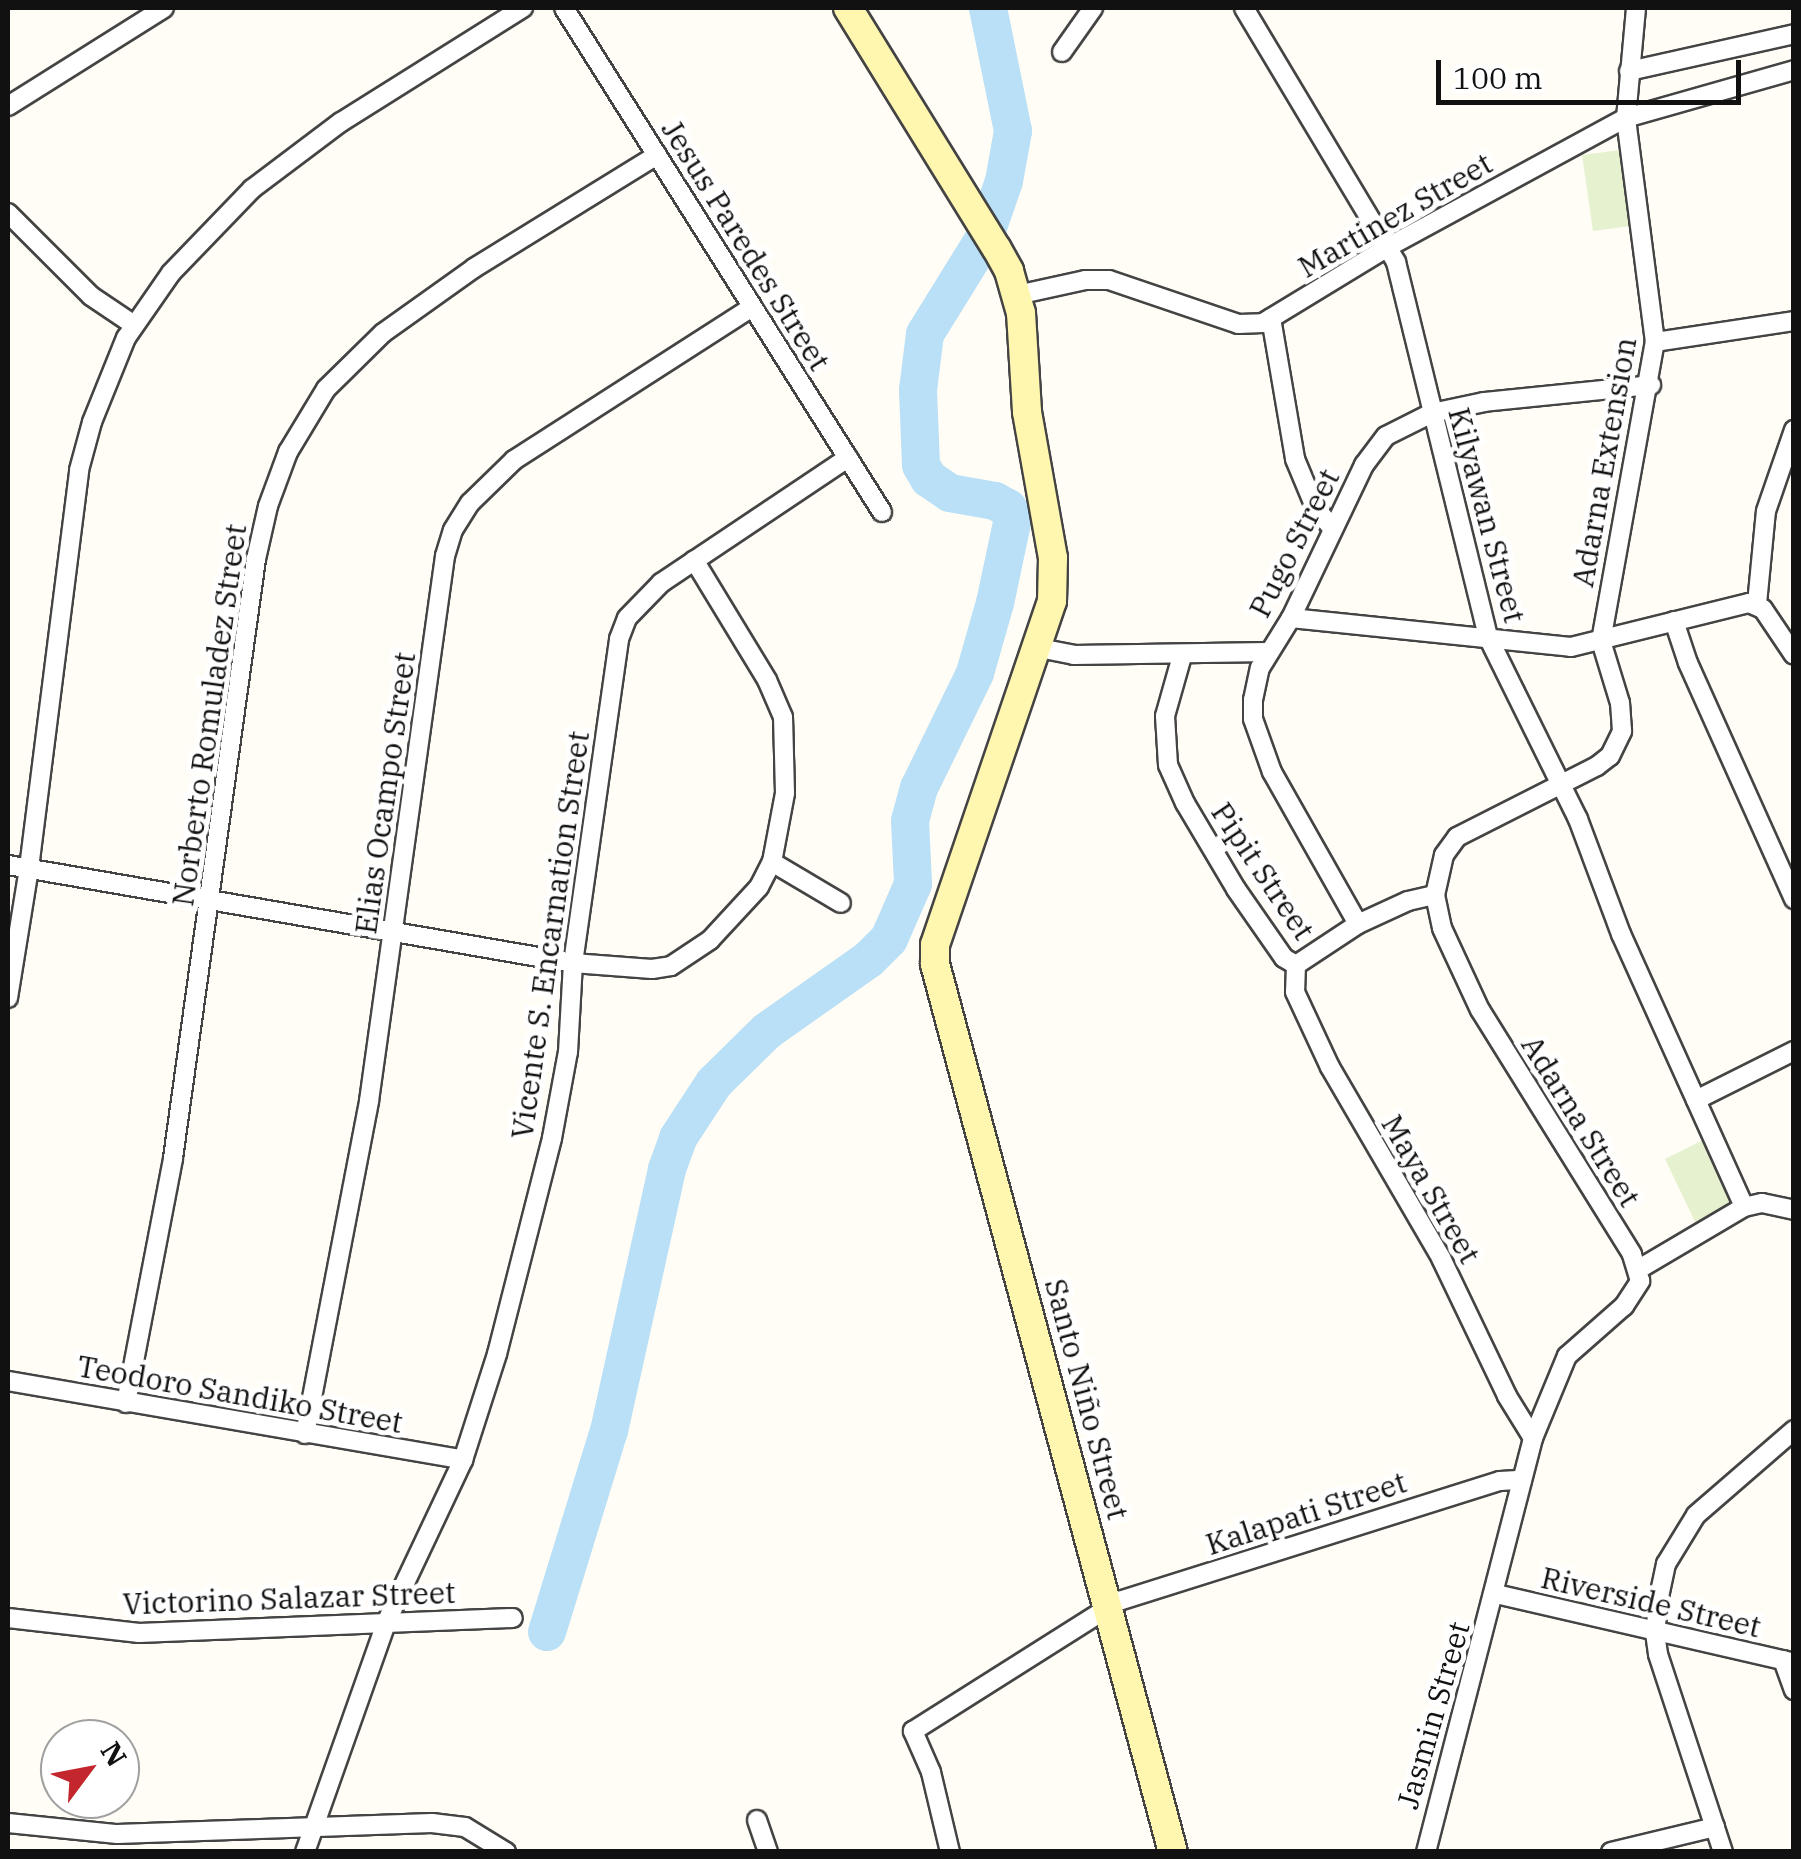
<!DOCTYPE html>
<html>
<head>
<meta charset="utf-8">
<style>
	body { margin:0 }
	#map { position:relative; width:1801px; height:1859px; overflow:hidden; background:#fffdf5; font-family:"IBM Plex Serif",serif }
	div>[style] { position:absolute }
	.pitch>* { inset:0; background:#e6f2cf }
	.river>* { height:38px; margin:-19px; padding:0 19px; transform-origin:19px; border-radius:19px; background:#b9e0f7 }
	.roads { filter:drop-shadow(2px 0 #444) drop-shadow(-2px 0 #444) drop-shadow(0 2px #444) drop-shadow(0 -2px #444) }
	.street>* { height:18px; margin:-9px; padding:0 9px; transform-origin:9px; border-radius:9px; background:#fff }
	.secondary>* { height:28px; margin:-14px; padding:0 14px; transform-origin:14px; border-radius:14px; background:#fff6b0 }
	span { translate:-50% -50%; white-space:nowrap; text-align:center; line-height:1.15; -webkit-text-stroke:10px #fff; paint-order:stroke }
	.street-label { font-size:30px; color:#111 }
	.frame { position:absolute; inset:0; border:10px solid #111; pointer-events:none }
	.north { position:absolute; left:40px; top:1719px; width:100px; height:100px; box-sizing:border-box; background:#fff; border:2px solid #a0a0a0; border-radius:50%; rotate:58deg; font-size:28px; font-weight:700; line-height:40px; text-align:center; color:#111 }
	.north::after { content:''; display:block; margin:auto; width:35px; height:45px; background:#c4262e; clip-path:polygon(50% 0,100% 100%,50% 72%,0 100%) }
	.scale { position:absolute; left:1436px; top:60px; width:305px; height:45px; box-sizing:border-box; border:5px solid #111; border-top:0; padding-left:12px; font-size:30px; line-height:35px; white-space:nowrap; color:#111; -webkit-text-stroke:8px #fff; paint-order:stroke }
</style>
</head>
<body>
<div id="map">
	<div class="pitch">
		<i style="clip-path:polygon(1628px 149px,1639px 225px,1593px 231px,1582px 155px)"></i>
		<i style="clip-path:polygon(1709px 1137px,1743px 1206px,1698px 1228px,1665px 1159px)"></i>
	</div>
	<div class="river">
		<i style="left:547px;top:1632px;width:210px;rotate:-72.9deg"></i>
		<i style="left:609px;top:1431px;width:268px;rotate:-77.5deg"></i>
		<i style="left:667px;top:1169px;width:33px;rotate:-70deg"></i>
		<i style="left:678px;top:1138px;width:66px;rotate:-56.8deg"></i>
		<i style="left:714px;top:1083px;width:74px;rotate:-44.5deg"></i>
		<i style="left:767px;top:1031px;width:125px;rotate:-35.2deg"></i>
		<i style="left:869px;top:959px;width:28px;rotate:-45deg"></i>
		<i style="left:889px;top:939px;width:60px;rotate:-66.4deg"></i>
		<i style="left:913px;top:884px;width:63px;rotate:-92.7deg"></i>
		<i style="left:910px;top:821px;width:34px;rotate:-75deg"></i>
		<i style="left:919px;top:788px;width:128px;rotate:-64deg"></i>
		<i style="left:975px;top:673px;width:73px;rotate:-74.1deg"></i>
		<i style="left:995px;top:603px;width:87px;rotate:-78deg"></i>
		<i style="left:1013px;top:518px;width:11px;rotate:-117deg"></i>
		<i style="left:1008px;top:508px;width:15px;rotate:-152deg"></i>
		<i style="left:995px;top:501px;width:46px;rotate:-169.9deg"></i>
		<i style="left:950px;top:493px;width:25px;rotate:-146deg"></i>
		<i style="left:929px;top:479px;width:16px;rotate:-120deg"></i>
		<i style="left:921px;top:465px;width:75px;rotate:-92.3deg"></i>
		<i style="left:918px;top:390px;width:56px;rotate:-82.9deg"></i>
		<i style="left:925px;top:334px;width:112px;rotate:-58.2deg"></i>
		<i style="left:984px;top:239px;width:61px;rotate:-71deg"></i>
		<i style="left:1004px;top:181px;width:51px;rotate:-79.8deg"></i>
		<i style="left:1013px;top:131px;width:126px;rotate:-101.5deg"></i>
	</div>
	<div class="roads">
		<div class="street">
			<i style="left:564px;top:8px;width:596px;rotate:57.75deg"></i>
			<i style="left:1244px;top:8px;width:296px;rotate:59.1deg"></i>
			<i style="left:1396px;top:262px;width:386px;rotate:76.2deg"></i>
			<i style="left:1488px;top:637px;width:203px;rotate:63.7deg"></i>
			<i style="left:1578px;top:819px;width:123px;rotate:69.5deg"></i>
			<i style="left:1621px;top:934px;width:299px;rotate:65.7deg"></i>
			<i style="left:1062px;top:52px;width:54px;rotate:-54.8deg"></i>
			<i style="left:1629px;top:71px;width:169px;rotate:-12.6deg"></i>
			<i style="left:8px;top:106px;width:184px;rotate:-32.1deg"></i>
			<i style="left:8px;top:213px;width:117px;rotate:45deg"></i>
			<i style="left:91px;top:296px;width:52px;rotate:34deg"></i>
			<i style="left:1017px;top:295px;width:70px;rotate:-12.4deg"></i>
			<i style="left:1085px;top:280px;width:24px"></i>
			<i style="left:1109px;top:280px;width:136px;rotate:18.8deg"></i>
			<i style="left:1238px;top:324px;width:25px;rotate:-2deg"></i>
			<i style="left:1263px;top:323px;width:146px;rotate:-31.3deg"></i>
			<i style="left:1388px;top:247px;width:271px;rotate:-28.5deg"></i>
			<i style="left:1626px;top:118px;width:175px;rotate:-15.9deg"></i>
			<i style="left:1271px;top:318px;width:143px;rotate:80.3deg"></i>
			<i style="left:1295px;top:459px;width:52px;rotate:67.4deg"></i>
			<i style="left:1315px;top:507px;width:27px;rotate:51deg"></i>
			<i style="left:1655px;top:342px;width:141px;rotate:-8.6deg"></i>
			<i style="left:1757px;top:604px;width:93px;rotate:-84.5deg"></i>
			<i style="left:1766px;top:511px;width:86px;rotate:-70.9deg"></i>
			<i style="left:1291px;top:618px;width:281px;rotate:5.9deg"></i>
			<i style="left:1571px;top:647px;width:183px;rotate:-13.9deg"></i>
			<i style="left:1749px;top:603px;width:15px;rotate:23deg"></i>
			<i style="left:1763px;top:609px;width:55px;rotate:56deg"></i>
			<i style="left:1674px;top:621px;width:44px;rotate:71.6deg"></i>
			<i style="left:1688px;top:663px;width:259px;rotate:65.8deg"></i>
			<i style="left:1039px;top:648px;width:36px;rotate:11deg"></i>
			<i style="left:1074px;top:655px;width:194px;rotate:-0.9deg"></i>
			<i style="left:1182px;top:656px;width:62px;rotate:105.8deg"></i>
			<i style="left:1165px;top:716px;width:49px;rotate:86.5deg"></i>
			<i style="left:1168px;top:765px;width:42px;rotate:65.9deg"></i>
			<i style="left:1185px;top:803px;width:100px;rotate:59.3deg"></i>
			<i style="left:1236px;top:889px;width:84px;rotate:55.2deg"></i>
			<i style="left:1284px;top:958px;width:14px;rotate:30deg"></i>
			<i style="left:772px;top:862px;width:80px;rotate:30.7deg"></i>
			<i style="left:8px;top:865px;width:573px;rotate:9.84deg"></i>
			<i style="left:573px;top:963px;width:79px;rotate:4.3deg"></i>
			<i style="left:652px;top:969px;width:19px;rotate:-9deg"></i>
			<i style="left:671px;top:966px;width:47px;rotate:-33.7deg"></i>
			<i style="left:710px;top:940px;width:72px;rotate:-47.2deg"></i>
			<i style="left:759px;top:887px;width:28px;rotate:-63deg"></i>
			<i style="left:772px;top:862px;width:70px;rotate:-79.3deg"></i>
			<i style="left:785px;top:793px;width:76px;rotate:-91.5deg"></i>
			<i style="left:783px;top:717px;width:40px;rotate:-113.4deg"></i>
			<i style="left:767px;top:680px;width:140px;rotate:-121.3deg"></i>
			<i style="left:1358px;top:924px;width:175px;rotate:-119.5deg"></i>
			<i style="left:1272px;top:772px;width:56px;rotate:-109.7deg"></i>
			<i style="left:1253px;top:719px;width:19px;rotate:-90deg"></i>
			<i style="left:1253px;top:700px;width:33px;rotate:-78deg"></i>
			<i style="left:1260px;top:668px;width:59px;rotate:-58.2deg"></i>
			<i style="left:1291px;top:618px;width:170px;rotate:-64.5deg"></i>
			<i style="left:1364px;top:465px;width:36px;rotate:-53deg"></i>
			<i style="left:1386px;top:436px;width:51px;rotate:-26.6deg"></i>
			<i style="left:1432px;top:413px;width:53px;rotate:-11.9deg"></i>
			<i style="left:1484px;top:402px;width:168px;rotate:-5.8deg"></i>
			<i style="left:1296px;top:965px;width:27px;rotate:92deg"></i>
			<i style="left:1295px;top:992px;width:83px;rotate:65deg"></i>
			<i style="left:1330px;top:1067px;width:221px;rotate:59.8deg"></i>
			<i style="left:1441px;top:1258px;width:153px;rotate:64.4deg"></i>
			<i style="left:1507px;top:1396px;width:49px;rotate:58.2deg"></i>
			<i style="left:1296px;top:965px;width:74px;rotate:-33.5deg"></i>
			<i style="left:1358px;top:924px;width:55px;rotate:-24.7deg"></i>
			<i style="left:1408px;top:901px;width:28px;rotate:-13deg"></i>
			<i style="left:8px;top:998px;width:132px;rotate:-80.8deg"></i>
			<i style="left:29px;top:868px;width:401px;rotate:-82.8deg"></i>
			<i style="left:79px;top:470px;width:50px;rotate:-74.8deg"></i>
			<i style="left:92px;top:422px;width:91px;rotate:-68deg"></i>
			<i style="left:126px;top:338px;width:79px;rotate:-55.3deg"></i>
			<i style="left:171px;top:273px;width:117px;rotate:-46deg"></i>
			<i style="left:252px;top:189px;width:111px;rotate:-37deg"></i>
			<i style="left:341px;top:122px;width:215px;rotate:-32.1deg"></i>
			<i style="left:1696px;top:1100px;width:110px;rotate:-26.6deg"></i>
			<i style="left:1639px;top:1269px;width:122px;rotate:-30.6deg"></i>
			<i style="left:1744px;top:1207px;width:18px;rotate:-13deg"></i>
			<i style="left:1762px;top:1203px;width:33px;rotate:12deg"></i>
			<i style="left:8px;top:1381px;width:462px;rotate:9.8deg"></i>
			<i style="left:126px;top:1403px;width:249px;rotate:-79.1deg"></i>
			<i style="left:173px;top:1158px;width:605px;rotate:-82.11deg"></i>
			<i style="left:256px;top:559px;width:54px;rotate:-77.2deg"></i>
			<i style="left:268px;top:506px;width:58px;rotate:-69.7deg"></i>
			<i style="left:288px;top:452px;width:74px;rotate:-58.9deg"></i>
			<i style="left:326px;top:389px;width:80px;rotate:-44.5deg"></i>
			<i style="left:383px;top:333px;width:112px;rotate:-35.5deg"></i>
			<i style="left:474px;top:268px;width:215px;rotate:-31.7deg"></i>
			<i style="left:305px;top:1434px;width:339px;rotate:-79.1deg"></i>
			<i style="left:369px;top:1101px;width:550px;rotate:-82.06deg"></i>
			<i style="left:445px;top:556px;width:27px;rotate:-73deg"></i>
			<i style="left:453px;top:530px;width:32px;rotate:-58deg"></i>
			<i style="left:470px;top:503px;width:62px;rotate:-44.3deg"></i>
			<i style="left:514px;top:460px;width:283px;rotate:-32.7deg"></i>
			<i style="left:1496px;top:1594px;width:306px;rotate:13deg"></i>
			<i style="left:8px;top:1618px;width:132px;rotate:6.5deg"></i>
			<i style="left:139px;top:1633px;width:374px;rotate:-2.3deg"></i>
			<i style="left:1783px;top:1660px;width:32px;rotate:70deg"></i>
			<i style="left:757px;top:1820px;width:34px;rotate:71deg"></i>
			<i style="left:8px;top:1823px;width:110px;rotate:5.8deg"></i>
			<i style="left:117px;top:1834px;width:315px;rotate:-2deg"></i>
			<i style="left:432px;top:1823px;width:33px;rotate:7deg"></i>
			<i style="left:465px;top:1827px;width:48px;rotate:31.4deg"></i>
			<i style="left:305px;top:1852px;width:243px;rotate:-70.5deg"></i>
			<i style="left:386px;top:1623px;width:180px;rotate:-64.7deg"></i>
			<i style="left:463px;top:1460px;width:111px;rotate:-72.2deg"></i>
			<i style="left:497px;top:1354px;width:223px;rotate:-75.7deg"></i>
			<i style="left:552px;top:1138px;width:87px;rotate:-79.5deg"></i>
			<i style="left:568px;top:1052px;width:89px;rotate:-86.8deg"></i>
			<i style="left:573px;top:963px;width:327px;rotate:-81.9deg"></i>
			<i style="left:619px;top:639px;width:22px;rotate:-69deg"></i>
			<i style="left:627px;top:618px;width:49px;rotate:-45.8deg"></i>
			<i style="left:661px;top:583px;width:225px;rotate:-33.8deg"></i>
			<i style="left:950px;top:1852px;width:82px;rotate:-103.4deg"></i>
			<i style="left:931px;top:1772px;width:45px;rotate:-113.7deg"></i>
			<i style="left:913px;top:1731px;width:244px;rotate:-32.3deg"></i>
			<i style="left:1119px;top:1601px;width:399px;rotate:-17.5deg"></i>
			<i style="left:1500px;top:1481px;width:22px;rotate:-3deg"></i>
			<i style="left:1426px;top:1852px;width:428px;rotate:-75.5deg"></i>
			<i style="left:1533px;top:1438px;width:89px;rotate:-67.5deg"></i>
			<i style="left:1567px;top:1356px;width:76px;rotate:-41.3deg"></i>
			<i style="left:1624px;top:1306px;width:30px;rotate:-57deg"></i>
			<i style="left:1640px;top:1281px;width:28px;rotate:-107deg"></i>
			<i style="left:1632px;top:1254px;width:287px;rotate:-121.9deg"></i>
			<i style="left:1480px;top:1010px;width:90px;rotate:-114.9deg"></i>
			<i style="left:1442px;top:928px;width:34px;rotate:-102deg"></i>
			<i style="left:1435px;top:895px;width:41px;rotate:-77.3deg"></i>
			<i style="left:1444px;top:855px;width:22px;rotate:-54deg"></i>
			<i style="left:1457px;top:837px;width:157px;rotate:-26.9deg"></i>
			<i style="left:1597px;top:766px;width:16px;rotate:-38deg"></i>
			<i style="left:1610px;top:756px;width:28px;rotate:-64deg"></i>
			<i style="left:1622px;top:731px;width:28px;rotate:-94deg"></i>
			<i style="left:1620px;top:703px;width:65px;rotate:-107deg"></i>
			<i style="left:1601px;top:641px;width:304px;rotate:-79.8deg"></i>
			<i style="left:1655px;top:342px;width:226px;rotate:-97.4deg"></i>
			<i style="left:1626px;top:118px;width:110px;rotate:-84.8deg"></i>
			<i style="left:1611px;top:1852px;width:107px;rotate:-13.5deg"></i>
			<i style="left:1723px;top:1852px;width:208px;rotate:-108.2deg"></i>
			<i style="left:1658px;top:1654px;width:22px;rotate:-98deg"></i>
			<i style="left:1655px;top:1632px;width:35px;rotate:-83deg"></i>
			<i style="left:1659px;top:1597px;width:34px;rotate:-78deg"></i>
			<i style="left:1666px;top:1564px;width:57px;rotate:-58.5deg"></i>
			<i style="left:1696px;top:1515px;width:130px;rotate:-40.9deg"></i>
		</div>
		<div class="secondary">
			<i style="left:848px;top:8px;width:283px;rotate:58.3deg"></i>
			<i style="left:997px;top:249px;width:25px;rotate:61deg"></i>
			<i style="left:1009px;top:271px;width:44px;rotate:74.1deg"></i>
			<i style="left:1021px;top:313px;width:99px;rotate:86.5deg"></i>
			<i style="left:1027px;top:412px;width:148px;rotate:79.9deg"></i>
			<i style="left:1053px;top:558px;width:43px;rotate:91.3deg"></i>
			<i style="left:1052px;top:601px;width:363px;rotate:108.8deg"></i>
			<i style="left:935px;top:945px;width:19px;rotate:90deg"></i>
			<i style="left:935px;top:964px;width:919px;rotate:75deg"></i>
		</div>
	</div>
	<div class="street-label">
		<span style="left:1395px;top:215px;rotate:-30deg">Martinez Street</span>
		<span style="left:746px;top:245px;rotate:58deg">Jesus Paredes Street</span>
		<span style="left:1604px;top:462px;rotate:-80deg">Adarna Extension</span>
		<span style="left:1487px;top:515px;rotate:75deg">Kilyawan Street</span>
		<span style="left:1294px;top:543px;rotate:-63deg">Pugo Street</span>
		<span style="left:209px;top:715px;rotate:-82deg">Norberto Romuladez Street</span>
		<span style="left:385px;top:793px;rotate:-82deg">Elias Ocampo Street</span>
		<span style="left:1263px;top:871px;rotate:56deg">Pipit Street</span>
		<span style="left:550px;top:935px;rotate:-82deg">Vicente S. Encarnation Street</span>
		<span style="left:1581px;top:1121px;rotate:58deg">Adarna Street</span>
		<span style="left:1431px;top:1189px;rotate:60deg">Maya Street</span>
		<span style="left:240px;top:1394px;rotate:10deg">Teodoro Sandiko Street</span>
		<span style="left:1087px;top:1399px;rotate:75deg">Santo Niño Street</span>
		<span style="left:1306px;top:1513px;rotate:-18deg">Kalapati Street</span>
		<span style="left:289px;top:1598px;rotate:-2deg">Victorino Salazar Street</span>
		<span style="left:1651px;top:1602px;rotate:13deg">Riverside Street</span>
		<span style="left:1433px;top:1715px;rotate:-74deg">Jasmin Street</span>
	</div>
	<div class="frame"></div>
	<div class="north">N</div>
	<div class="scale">100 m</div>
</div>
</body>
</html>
